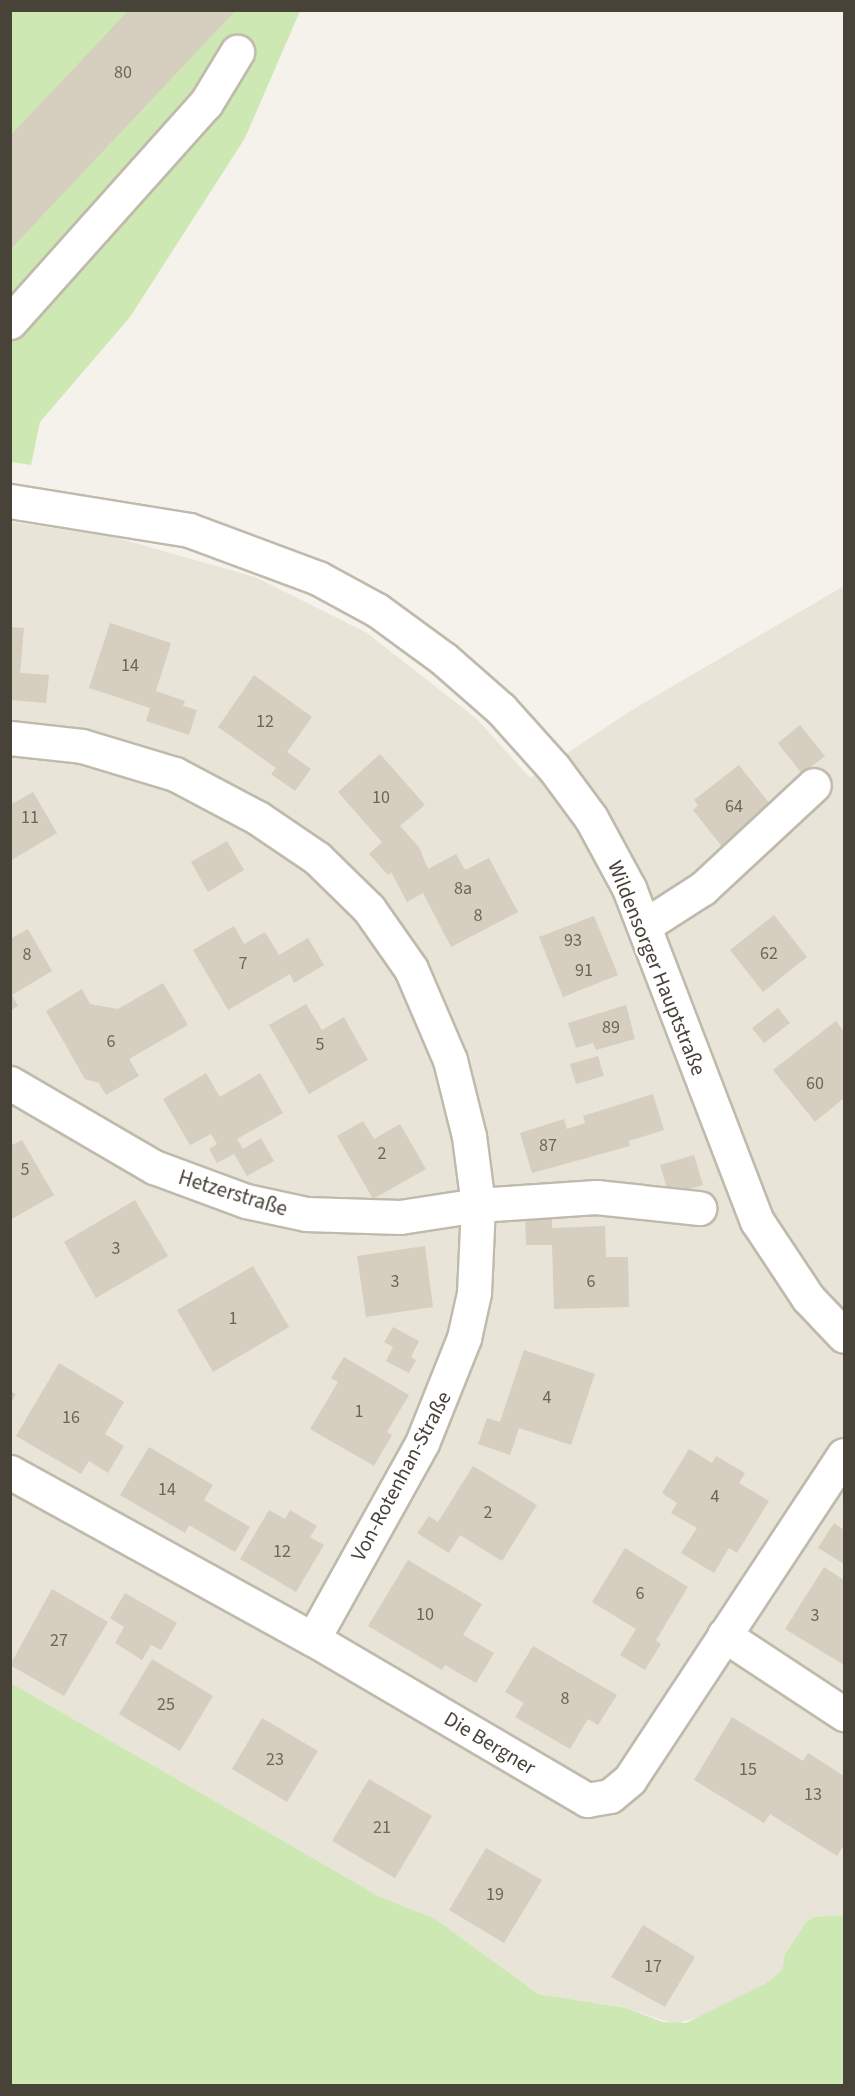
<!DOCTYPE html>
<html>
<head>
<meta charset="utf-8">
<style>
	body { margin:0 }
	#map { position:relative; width:855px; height:2096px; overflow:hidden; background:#f4f2ea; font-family:"Source Sans 3",sans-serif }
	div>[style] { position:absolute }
	.residential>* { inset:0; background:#e8e4d8 }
	.green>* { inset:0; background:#cde8b3 }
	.building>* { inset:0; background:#d6cebf }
	.roads { filter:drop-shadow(2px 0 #c0baac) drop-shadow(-2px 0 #c0baac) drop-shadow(0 2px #c0baac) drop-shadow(0 -2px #c0baac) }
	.minor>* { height:33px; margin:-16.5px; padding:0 16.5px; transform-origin:16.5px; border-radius:16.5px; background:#fff }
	span { translate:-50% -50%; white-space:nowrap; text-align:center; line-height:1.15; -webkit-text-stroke:5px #fff; paint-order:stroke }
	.number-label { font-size:18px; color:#6c665a }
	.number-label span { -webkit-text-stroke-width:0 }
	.street-label { font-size:21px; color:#484338 }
	.frame { position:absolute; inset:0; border:12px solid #484338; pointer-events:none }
</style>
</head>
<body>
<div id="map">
	<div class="residential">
		<i style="clip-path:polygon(11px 522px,110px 536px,255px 577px,367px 633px,477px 719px,530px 778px,632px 710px,844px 586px,844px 1915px,814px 1917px,806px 1922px,785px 1954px,783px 1969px,765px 1984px,709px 2014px,675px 2024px,626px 2008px,538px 1994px,434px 1918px,380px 1897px,11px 1683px)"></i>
	</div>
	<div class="green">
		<i style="clip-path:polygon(11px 11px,300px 11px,245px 138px,130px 317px,40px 422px,31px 465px,11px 462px)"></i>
		<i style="clip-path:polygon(11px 1683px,380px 1897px,434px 1918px,538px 1994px,626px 2008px,663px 2022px,686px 2023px,765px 1984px,782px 1970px,785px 1954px,806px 1922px,814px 1917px,844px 1915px,844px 2085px,11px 2085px)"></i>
	</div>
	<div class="building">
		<i style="clip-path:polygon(129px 10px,236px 10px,10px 250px,10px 136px)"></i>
		<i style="clip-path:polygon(110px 623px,171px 643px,156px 691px,185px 701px,183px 706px,197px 710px,189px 735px,146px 721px,150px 708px,89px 688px)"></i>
		<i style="clip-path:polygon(10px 627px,24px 628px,20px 673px,49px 675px,46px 703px,10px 700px)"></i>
		<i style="clip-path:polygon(254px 675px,312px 717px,287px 752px,311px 769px,295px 791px,271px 774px,276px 768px,218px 727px)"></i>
		<i style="clip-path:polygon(800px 725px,825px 756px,802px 774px,778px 743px)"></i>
		<i style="clip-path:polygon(380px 754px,425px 805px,400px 826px,419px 847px,428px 869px,456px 854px,465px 870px,489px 858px,518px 912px,451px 947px,423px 893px,407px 902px,391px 872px,388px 875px,369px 854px,382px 842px,338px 792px)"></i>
		<i style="clip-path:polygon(739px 765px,773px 808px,723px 848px,693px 810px,698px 805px,694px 800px)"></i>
		<i style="clip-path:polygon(33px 792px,57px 833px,10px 861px,10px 805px)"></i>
		<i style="clip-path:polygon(227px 841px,244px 870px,208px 892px,191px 862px)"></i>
		<i style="clip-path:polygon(774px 915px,807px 957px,763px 992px,730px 950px)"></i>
		<i style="clip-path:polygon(594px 916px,618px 975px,563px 997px,539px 937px)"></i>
		<i style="clip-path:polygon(234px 926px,244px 944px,265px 932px,279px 955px,308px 938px,324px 965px,294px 983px,290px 974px,228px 1010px,193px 950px)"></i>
		<i style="clip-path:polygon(28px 929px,52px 971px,12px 995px,18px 1006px,10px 1011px,10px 939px)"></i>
		<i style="clip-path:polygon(163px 983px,188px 1025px,129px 1059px,139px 1076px,106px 1095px,99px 1083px,85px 1079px,46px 1011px,82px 989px,90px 1004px,118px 1009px)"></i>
		<i style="clip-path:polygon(306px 1004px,322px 1030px,344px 1017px,368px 1060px,309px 1094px,269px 1025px)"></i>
		<i style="clip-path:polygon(626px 1005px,635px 1039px,596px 1050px,593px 1043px,576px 1048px,568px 1023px)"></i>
		<i style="clip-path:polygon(778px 1008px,790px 1023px,764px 1043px,752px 1028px)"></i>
		<i style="clip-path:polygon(836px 1021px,844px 1032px,844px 1098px,815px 1122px,773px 1070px)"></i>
		<i style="clip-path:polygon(598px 1056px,604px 1076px,576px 1084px,570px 1064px)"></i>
		<i style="clip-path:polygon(206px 1073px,220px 1097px,260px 1073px,283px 1113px,237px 1139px,243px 1149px,261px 1138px,274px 1161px,247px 1176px,234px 1154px,217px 1163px,209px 1149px,217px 1144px,211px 1134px,190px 1145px,163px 1099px)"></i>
		<i style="clip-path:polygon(653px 1094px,664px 1130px,629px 1141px,630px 1146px,532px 1173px,520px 1133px,564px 1119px,567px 1129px,585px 1123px,583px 1116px)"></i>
		<i style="clip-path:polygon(363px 1121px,374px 1139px,400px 1124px,426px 1169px,373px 1199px,337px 1136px)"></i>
		<i style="clip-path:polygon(22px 1140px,54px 1195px,10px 1220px,10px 1146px)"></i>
		<i style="clip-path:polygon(694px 1155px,703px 1185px,669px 1195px,660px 1165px)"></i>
		<i style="clip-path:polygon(135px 1200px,168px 1256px,96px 1298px,64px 1242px)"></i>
		<i style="clip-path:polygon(525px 1209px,552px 1209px,552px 1228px,605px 1226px,606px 1257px,628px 1257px,629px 1307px,554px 1309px,552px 1245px,526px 1245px)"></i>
		<i style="clip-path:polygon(425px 1246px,433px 1307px,366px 1317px,357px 1256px)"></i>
		<i style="clip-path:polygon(253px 1266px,289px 1327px,213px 1372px,177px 1310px)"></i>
		<i style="clip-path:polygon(393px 1327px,419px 1341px,411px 1357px,416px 1360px,409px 1373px,386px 1361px,393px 1347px,384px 1342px)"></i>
		<i style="clip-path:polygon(524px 1350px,595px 1374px,571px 1445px,519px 1428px,510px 1455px,478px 1444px,487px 1418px,500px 1422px)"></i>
		<i style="clip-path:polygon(344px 1357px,409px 1395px,387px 1432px,392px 1435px,374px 1466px,310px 1429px,338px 1382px,331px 1378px)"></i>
		<i style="clip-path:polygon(59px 1363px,124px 1402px,105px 1434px,124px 1446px,108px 1473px,89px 1461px,81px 1474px,16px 1436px)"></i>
		<i style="clip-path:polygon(10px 1391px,16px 1394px,10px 1404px)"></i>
		<i style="clip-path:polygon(149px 1447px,213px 1485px,204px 1500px,250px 1527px,235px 1552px,189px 1525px,185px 1533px,120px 1495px)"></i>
		<i style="clip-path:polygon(689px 1449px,712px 1463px,716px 1456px,745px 1473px,739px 1483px,769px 1501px,737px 1553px,729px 1548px,714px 1573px,681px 1553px,697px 1528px,671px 1513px,677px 1503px,662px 1493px)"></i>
		<i style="clip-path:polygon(473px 1466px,537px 1505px,502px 1561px,460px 1535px,449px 1553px,417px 1533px,429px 1516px,438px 1522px)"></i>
		<i style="clip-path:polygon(269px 1510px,285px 1519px,290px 1510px,317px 1526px,310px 1537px,324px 1545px,296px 1592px,240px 1559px)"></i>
		<i style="clip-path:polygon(834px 1523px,844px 1530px,844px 1564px,818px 1548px)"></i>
		<i style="clip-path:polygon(625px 1548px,688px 1587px,656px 1640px,661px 1644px,645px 1670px,620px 1655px,636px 1629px,592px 1602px)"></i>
		<i style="clip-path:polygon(408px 1560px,482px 1604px,463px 1635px,494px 1653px,476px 1683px,445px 1665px,442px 1670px,368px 1626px)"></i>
		<i style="clip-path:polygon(824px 1567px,844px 1580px,844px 1665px,785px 1629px)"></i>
		<i style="clip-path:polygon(52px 1589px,108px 1622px,64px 1696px,10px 1665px)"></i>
		<i style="clip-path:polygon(125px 1593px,177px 1623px,161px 1650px,151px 1645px,142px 1660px,115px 1643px,124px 1627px,110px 1618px)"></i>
		<i style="clip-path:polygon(533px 1646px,617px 1695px,598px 1725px,588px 1719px,570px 1749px,515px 1717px,524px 1703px,505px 1692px)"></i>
		<i style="clip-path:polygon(152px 1659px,213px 1696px,180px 1751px,119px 1714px)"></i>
		<i style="clip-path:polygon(732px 1717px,803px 1761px,808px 1753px,844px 1776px,844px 1845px,837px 1856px,770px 1814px,764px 1823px,694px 1780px)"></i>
		<i style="clip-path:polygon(262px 1718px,318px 1751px,287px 1802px,232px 1769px)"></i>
		<i style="clip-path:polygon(369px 1779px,432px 1816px,395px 1878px,332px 1841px)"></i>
		<i style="clip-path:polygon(486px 1848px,542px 1880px,504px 1943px,449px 1910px)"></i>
		<i style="clip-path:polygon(643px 1925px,695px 1957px,665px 2007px,611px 1977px)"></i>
	</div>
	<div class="roads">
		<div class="minor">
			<i style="left:10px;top:322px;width:294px;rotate:-48.2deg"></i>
			<i style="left:206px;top:103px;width:60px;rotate:-58.7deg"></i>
			<i style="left:10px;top:501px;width:181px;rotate:9.2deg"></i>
			<i style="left:189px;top:530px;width:138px;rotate:20.4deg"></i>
			<i style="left:318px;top:578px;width:67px;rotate:28.5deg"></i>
			<i style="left:377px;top:610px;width:83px;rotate:36.2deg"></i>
			<i style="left:444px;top:659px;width:76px;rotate:41.3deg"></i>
			<i style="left:501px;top:709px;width:79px;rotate:48.1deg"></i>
			<i style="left:554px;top:768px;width:62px;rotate:53.5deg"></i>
			<i style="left:591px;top:818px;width:80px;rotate:61.5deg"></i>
			<i style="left:629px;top:888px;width:357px;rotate:69deg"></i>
			<i style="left:757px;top:1221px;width:92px;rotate:56.5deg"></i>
			<i style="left:808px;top:1298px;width:52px;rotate:46.5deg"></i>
			<i style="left:10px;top:738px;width:72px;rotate:6.3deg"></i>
			<i style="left:82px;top:746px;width:97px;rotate:16.8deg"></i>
			<i style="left:175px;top:774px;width:94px;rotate:27.9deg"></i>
			<i style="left:258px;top:818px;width:71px;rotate:34.1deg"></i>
			<i style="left:317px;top:858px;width:73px;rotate:44.4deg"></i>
			<i style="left:369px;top:909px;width:73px;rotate:55deg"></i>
			<i style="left:411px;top:969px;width:99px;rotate:66.8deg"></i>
			<i style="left:450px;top:1060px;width:78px;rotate:76deg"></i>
			<i style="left:469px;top:1136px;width:70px;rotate:82.6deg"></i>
			<i style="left:478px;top:1205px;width:88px;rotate:92.6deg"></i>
			<i style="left:474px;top:1293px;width:46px;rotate:102.5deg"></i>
			<i style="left:464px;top:1338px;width:113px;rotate:111.8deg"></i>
			<i style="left:422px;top:1443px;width:224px;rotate:119.1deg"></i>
			<i style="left:644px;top:926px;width:70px;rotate:-32.8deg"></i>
			<i style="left:703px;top:888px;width:151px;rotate:-42.9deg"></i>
			<i style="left:10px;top:1083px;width:167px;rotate:30.3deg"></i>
			<i style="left:154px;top:1167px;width:98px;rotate:20.3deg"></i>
			<i style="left:246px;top:1201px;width:61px;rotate:12.2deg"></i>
			<i style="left:306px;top:1214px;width:94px;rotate:1.8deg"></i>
			<i style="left:400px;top:1217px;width:79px;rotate:-8.7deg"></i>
			<i style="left:478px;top:1205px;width:118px;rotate:-3.9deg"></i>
			<i style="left:596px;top:1197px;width:104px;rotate:6.1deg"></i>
			<i style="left:10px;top:1472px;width:346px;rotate:28.9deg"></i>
			<i style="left:313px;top:1639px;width:318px;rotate:30.4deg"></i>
			<i style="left:587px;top:1800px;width:23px;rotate:-10deg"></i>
			<i style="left:610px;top:1796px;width:26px;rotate:-40deg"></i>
			<i style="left:630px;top:1779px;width:388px;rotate:-56.6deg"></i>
			<i style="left:724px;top:1635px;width:144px;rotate:33.4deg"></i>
		</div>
	</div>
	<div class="number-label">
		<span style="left:123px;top:73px">80</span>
		<span style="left:130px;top:666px">14</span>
		<span style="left:265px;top:722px">12</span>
		<span style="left:381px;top:798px">10</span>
		<span style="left:734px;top:807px">64</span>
		<span style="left:30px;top:818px">11</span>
		<span style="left:463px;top:889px">8a</span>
		<span style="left:478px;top:916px">8</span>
		<span style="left:573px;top:941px">93</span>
		<span style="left:769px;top:954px">62</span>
		<span style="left:27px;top:955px">8</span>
		<span style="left:243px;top:964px">7</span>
		<span style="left:584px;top:971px">91</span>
		<span style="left:611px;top:1028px">89</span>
		<span style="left:111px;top:1042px">6</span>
		<span style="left:320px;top:1045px">5</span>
		<span style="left:815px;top:1084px">60</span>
		<span style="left:548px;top:1146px">87</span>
		<span style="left:382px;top:1154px">2</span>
		<span style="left:25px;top:1170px">5</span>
		<span style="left:116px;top:1249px">3</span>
		<span style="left:395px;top:1282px">3</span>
		<span style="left:591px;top:1282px">6</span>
		<span style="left:233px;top:1319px">1</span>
		<span style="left:547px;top:1398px">4</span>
		<span style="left:359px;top:1412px">1</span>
		<span style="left:71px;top:1418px">16</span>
		<span style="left:167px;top:1490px">14</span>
		<span style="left:715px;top:1497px">4</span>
		<span style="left:488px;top:1513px">2</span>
		<span style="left:282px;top:1552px">12</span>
		<span style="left:640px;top:1594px">6</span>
		<span style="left:425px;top:1615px">10</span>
		<span style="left:815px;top:1616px">3</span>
		<span style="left:59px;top:1641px">27</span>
		<span style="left:565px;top:1699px">8</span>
		<span style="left:166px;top:1705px">25</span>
		<span style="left:275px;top:1760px">23</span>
		<span style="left:748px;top:1770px">15</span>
		<span style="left:813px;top:1795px">13</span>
		<span style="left:382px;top:1828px">21</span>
		<span style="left:495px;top:1895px">19</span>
		<span style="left:653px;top:1967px">17</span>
	</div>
	<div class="street-label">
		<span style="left:657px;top:968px;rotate:68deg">Wildensorger Hauptstraße</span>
		<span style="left:233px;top:1193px;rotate:17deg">Hetzerstraße</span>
		<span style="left:401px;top:1476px;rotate:-62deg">Von-Rotenhan-Straße</span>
		<span style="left:490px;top:1743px;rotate:31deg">Die Bergner</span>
	</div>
	<div class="frame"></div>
</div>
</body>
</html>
